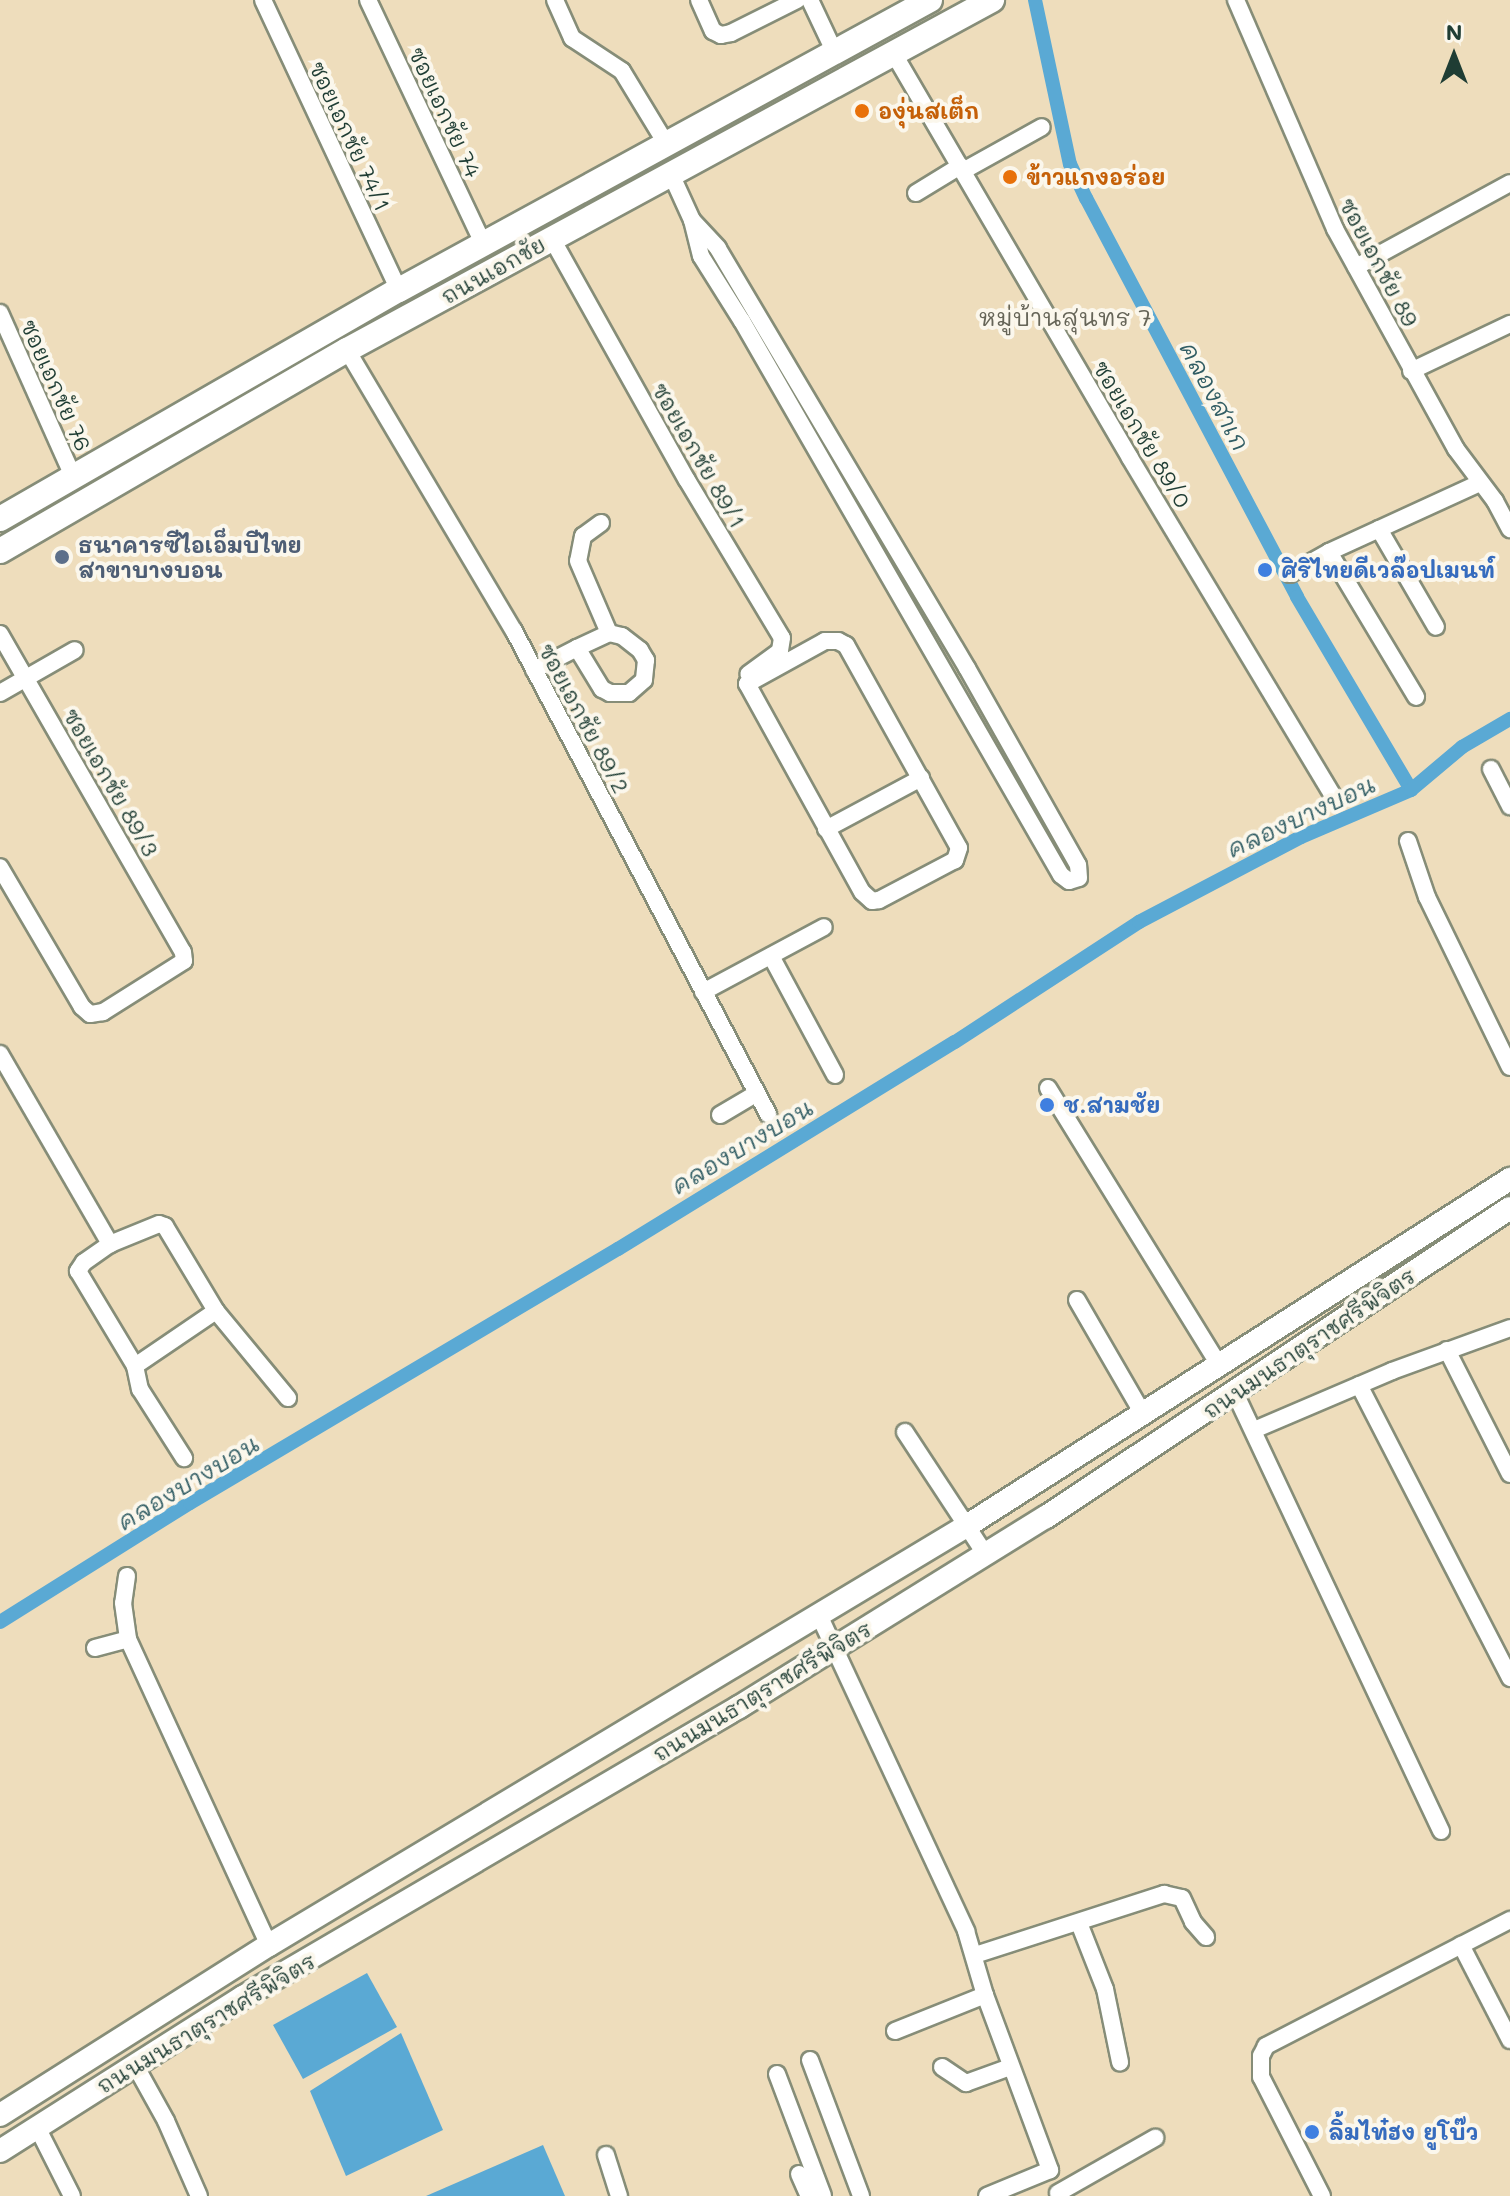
<!DOCTYPE html>
<html>
<head>
<meta charset="utf-8">
<style>
	body { margin:0 }
	#map { position:relative; width:1510px; height:2196px; overflow:hidden; background:#eeddbc; font-family:Mali,"Playpen Sans Thai",sans-serif }
	div>[style] { position:absolute }
	.water>* { inset:0; background:#5aa9d4 }
	.canal>* { height:14px; margin:-7px; padding:0 7px; transform-origin:7px; border-radius:7px; background:#5aa9d4 }
	.roads { filter:drop-shadow(2px 0 #868d78) drop-shadow(-2px 0 #868d78) drop-shadow(0 2px #868d78) drop-shadow(0 -2px #868d78) }
	.street>* { height:16px; margin:-8px; padding:0 8px; transform-origin:8px; border-radius:8px; background:#fff }
	.secondary>* { height:22px; margin:-11px; padding:0 11px; transform-origin:11px; border-radius:11px; background:#fff }
	.primary>* { height:24px; margin:-12px; padding:0 12px; transform-origin:12px; border-radius:12px; background:#fff }
	.dots>* { width:22px; height:22px; translate:-50% -50%; box-sizing:border-box; border:4px solid #fbf7ec; border-radius:50% }
	span { translate:-50% -50%; white-space:nowrap; text-align:center; line-height:1.15; -webkit-text-stroke:8px #fbf7ec; paint-order:stroke }
	.food-label { font-size:22px; color:#c56008; font-weight:700 }
	.left { translate:0 -50%; text-align:left }
	.street-label { font-size:22px; color:#1f3d34 }
	.service-label { font-size:22px; color:#4e5e75; font-weight:700 }
	.shop-label { font-size:22px; color:#366cbe; font-weight:700 }
	.neighbourhood-label { font-size:24px; color:#666558 }
	.water-label { font-size:24px; color:#315d64; font-style:italic }
	.north { position:absolute; left:1414px; top:16px; width:80px; height:80px; -webkit-text-stroke:6px #fbf7ec; paint-order:stroke; rotate:0deg; font-size:22px; font-weight:700; line-height:32px; text-align:center; color:#1f3d34 }
	.north::after { content:''; display:block; margin:auto; width:28px; height:36px; background:#1f3d34; clip-path:polygon(50% 0,100% 100%,50% 72%,0 100%) }
</style>
</head>
<body>
<div id="map">
	<div class="water">
		<i style="clip-path:polygon(367px 1973px,397px 2027px,303px 2079px,273px 2025px)"></i>
		<i style="clip-path:polygon(401px 2033px,443px 2130px,346px 2176px,310px 2091px)"></i>
		<i style="clip-path:polygon(543px 2145px,565px 2196px,426px 2196px)"></i>
	</div>
	<div class="canal">
		<i style="left:1035px;top:0;width:168px;rotate:78deg"></i>
		<i style="left:1070px;top:164px;width:38px;rotate:65deg"></i>
		<i style="left:1086px;top:198px;width:451px;rotate:62.1deg"></i>
		<i style="left:1297px;top:597px;width:224px;rotate:59.4deg"></i>
		<i style="left:0;top:1622px;width:224px;rotate:-32.1deg"></i>
		<i style="left:190px;top:1503px;width:498px;rotate:-30.7deg"></i>
		<i style="left:618px;top:1249px;width:395px;rotate:-31.6deg"></i>
		<i style="left:955px;top:1042px;width:220px;rotate:-33.1deg"></i>
		<i style="left:1139px;top:922px;width:183px;rotate:-27.7deg"></i>
		<i style="left:1301px;top:837px;width:120px;rotate:-23.1deg"></i>
		<i style="left:1411px;top:790px;width:67px;rotate:-40.1deg"></i>
		<i style="left:1462px;top:747px;width:56px;rotate:-30.3deg"></i>
	</div>
	<div class="roads">
		<div class="street">
			<i style="left:263px;top:0;width:320px;rotate:64.9deg"></i>
			<i style="left:368px;top:0;width:269px;rotate:64.7deg"></i>
			<i style="left:555px;top:0;width:42px;rotate:65.9deg"></i>
			<i style="left:572px;top:38px;width:60px;rotate:33.4deg"></i>
			<i style="left:622px;top:71px;width:87px;rotate:58.7deg"></i>
			<i style="left:699px;top:0;width:34px;rotate:66deg"></i>
			<i style="left:713px;top:31px;width:9px;rotate:27deg"></i>
			<i style="left:721px;top:35px;width:10px;rotate:-11deg"></i>
			<i style="left:731px;top:33px;width:74px;rotate:-26.6deg"></i>
			<i style="left:810px;top:0;width:59px;rotate:64.7deg"></i>
			<i style="left:1236px;top:0;width:249px;rotate:66.6deg"></i>
			<i style="left:1335px;top:229px;width:251px;rotate:61.2deg"></i>
			<i style="left:1456px;top:449px;width:65px;rotate:53.1deg"></i>
			<i style="left:1495px;top:501px;width:32px;rotate:62deg"></i>
			<i style="left:894px;top:54px;width:468px;rotate:59.7deg"></i>
			<i style="left:1130px;top:458px;width:392px;rotate:59deg"></i>
			<i style="left:963px;top:171px;width:90px;rotate:-29.1deg"></i>
			<i style="left:671px;top:174px;width:51px;rotate:65.5deg"></i>
			<i style="left:692px;top:220px;width:37px;rotate:76deg"></i>
			<i style="left:701px;top:256px;width:77px;rotate:57.8deg"></i>
			<i style="left:742px;top:321px;width:639px;rotate:60.07deg"></i>
			<i style="left:1061px;top:875px;width:10px;rotate:37deg"></i>
			<i style="left:1069px;top:881px;width:10px;rotate:-17deg"></i>
			<i style="left:1079px;top:878px;width:13px;rotate:-94deg"></i>
			<i style="left:1078px;top:865px;width:226px;rotate:-119.4deg"></i>
			<i style="left:967px;top:668px;width:488px;rotate:-120.7deg"></i>
			<i style="left:718px;top:248px;width:38px;rotate:-133deg"></i>
			<i style="left:916px;top:193px;width:52px;rotate:-31.5deg"></i>
			<i style="left:551px;top:237px;width:278px;rotate:60.8deg"></i>
			<i style="left:687px;top:480px;width:184px;rotate:59deg"></i>
			<i style="left:782px;top:638px;width:13px;rotate:99deg"></i>
			<i style="left:780px;top:651px;width:39px;rotate:144deg"></i>
			<i style="left:1356px;top:267px;width:175px;rotate:-28.6deg"></i>
			<i style="left:0;top:313px;width:179px;rotate:65.9deg"></i>
			<i style="left:347px;top:350px;width:327px;rotate:59.3deg"></i>
			<i style="left:514px;top:631px;width:546px;rotate:62.26deg"></i>
			<i style="left:1411px;top:371px;width:110px;rotate:-25.4deg"></i>
			<i style="left:601px;top:523px;width:22px;rotate:144deg"></i>
			<i style="left:583px;top:536px;width:25px;rotate:101deg"></i>
			<i style="left:578px;top:561px;width:78px;rotate:66.7deg"></i>
			<i style="left:1379px;top:529px;width:113px;rotate:59.8deg"></i>
			<i style="left:1329px;top:552px;width:169px;rotate:59deg"></i>
			<i style="left:1290px;top:574px;width:45px;rotate:-29.4deg"></i>
			<i style="left:1329px;top:552px;width:166px;rotate:-24.6deg"></i>
			<i style="left:0;top:634px;width:367px;rotate:60.1deg"></i>
			<i style="left:183px;top:952px;width:9px;rotate:84deg"></i>
			<i style="left:184px;top:961px;width:96px;rotate:147.8deg"></i>
			<i style="left:103px;top:1012px;width:13px;rotate:171deg"></i>
			<i style="left:90px;top:1014px;width:11px;rotate:-139deg"></i>
			<i style="left:82px;top:1007px;width:162px;rotate:-120.4deg"></i>
			<i style="left:825px;top:641px;width:13px"></i>
			<i style="left:838px;top:641px;width:9px;rotate:27deg"></i>
			<i style="left:846px;top:645px;width:232px;rotate:60.9deg"></i>
			<i style="left:959px;top:848px;width:13px;rotate:108deg"></i>
			<i style="left:955px;top:860px;width:86px;rotate:152.2deg"></i>
			<i style="left:879px;top:900px;width:7px;rotate:172deg"></i>
			<i style="left:872px;top:901px;width:13px;rotate:-138deg"></i>
			<i style="left:862px;top:892px;width:238px;rotate:-118.9deg"></i>
			<i style="left:747px;top:684px;width:89px;rotate:-28.9deg"></i>
			<i style="left:534px;top:670px;width:48px;rotate:-27.1deg"></i>
			<i style="left:577px;top:648px;width:35px;rotate:-25deg"></i>
			<i style="left:609px;top:633px;width:13px;rotate:13deg"></i>
			<i style="left:622px;top:636px;width:23px;rotate:38deg"></i>
			<i style="left:640px;top:650px;width:12px;rotate:59deg"></i>
			<i style="left:646px;top:660px;width:20px;rotate:96deg"></i>
			<i style="left:644px;top:680px;width:20px;rotate:139deg"></i>
			<i style="left:629px;top:693px;width:19px;rotate:180deg"></i>
			<i style="left:610px;top:693px;width:9px;rotate:-153deg"></i>
			<i style="left:602px;top:689px;width:48px;rotate:-121.4deg"></i>
			<i style="left:0;top:693px;width:86px;rotate:-29.8deg"></i>
			<i style="left:1491px;top:769px;width:42px;rotate:62.8deg"></i>
			<i style="left:826px;top:829px;width:108px;rotate:-28.2deg"></i>
			<i style="left:1408px;top:841px;width:59px;rotate:71.3deg"></i>
			<i style="left:1427px;top:897px;width:189px;rotate:64deg"></i>
			<i style="left:771px;top:956px;width:135px;rotate:61.7deg"></i>
			<i style="left:703px;top:992px;width:137px;rotate:-28.2deg"></i>
			<i style="left:0;top:1054px;width:220px;rotate:59.9deg"></i>
			<i style="left:1048px;top:1088px;width:326px;rotate:58.3deg"></i>
			<i style="left:720px;top:1115px;width:43px;rotate:-30.7deg"></i>
			<i style="left:1077px;top:1300px;width:132px;rotate:59.9deg"></i>
			<i style="left:216px;top:1311px;width:113px;rotate:50.4deg"></i>
			<i style="left:1447px;top:1350px;width:139px;rotate:63.1deg"></i>
			<i style="left:135px;top:1366px;width:98px;rotate:-34.2deg"></i>
			<i style="left:216px;top:1311px;width:99px;rotate:-121deg"></i>
			<i style="left:165px;top:1226px;width:6px;rotate:-162deg"></i>
			<i style="left:159px;top:1224px;width:53px;rotate:157.8deg"></i>
			<i style="left:110px;top:1244px;width:32px;rotate:145deg"></i>
			<i style="left:84px;top:1262px;width:11px;rotate:124deg"></i>
			<i style="left:78px;top:1271px;width:111px;rotate:59deg"></i>
			<i style="left:135px;top:1366px;width:24px;rotate:78deg"></i>
			<i style="left:140px;top:1389px;width:82px;rotate:57.5deg"></i>
			<i style="left:1359px;top:1385px;width:330px;rotate:62.7deg"></i>
			<i style="left:1235px;top:1393px;width:484px;rotate:64.8deg"></i>
			<i style="left:1254px;top:1430px;width:150px;rotate:-23.1deg"></i>
			<i style="left:1392px;top:1371px;width:126px;rotate:-20deg"></i>
			<i style="left:905px;top:1432px;width:146px;rotate:56.7deg"></i>
			<i style="left:127px;top:1576px;width:27px;rotate:98deg"></i>
			<i style="left:123px;top:1603px;width:36px;rotate:82deg"></i>
			<i style="left:128px;top:1639px;width:337px;rotate:65.3deg"></i>
			<i style="left:818px;top:1613px;width:351px;rotate:65deg"></i>
			<i style="left:966px;top:1931px;width:67px;rotate:73.5deg"></i>
			<i style="left:985px;top:1995px;width:187px;rotate:69.6deg"></i>
			<i style="left:1050px;top:2170px;width:68px;rotate:157.6deg"></i>
			<i style="left:95px;top:1648px;width:34px;rotate:-15deg"></i>
			<i style="left:1079px;top:1923px;width:71px;rotate:68.5deg"></i>
			<i style="left:1105px;top:1989px;width:75px;rotate:78.4deg"></i>
			<i style="left:1461px;top:1945px;width:107px;rotate:62.7deg"></i>
			<i style="left:975px;top:1955px;width:199px;rotate:-17.9deg"></i>
			<i style="left:1164px;top:1894px;width:18px;rotate:13deg"></i>
			<i style="left:1182px;top:1898px;width:26px;rotate:65deg"></i>
			<i style="left:1193px;top:1922px;width:20px;rotate:49deg"></i>
			<i style="left:895px;top:2031px;width:97px;rotate:-21.8deg"></i>
			<i style="left:810px;top:2060px;width:145px;rotate:69.4deg"></i>
			<i style="left:135px;top:2065px;width:64px;rotate:61deg"></i>
			<i style="left:166px;top:2121px;width:82px;rotate:66.3deg"></i>
			<i style="left:942px;top:2067px;width:29px;rotate:34deg"></i>
			<i style="left:966px;top:2083px;width:47px;rotate:-20deg"></i>
			<i style="left:777px;top:2074px;width:130px;rotate:69.3deg"></i>
			<i style="left:37px;top:2127px;width:77px;rotate:63.1deg"></i>
			<i style="left:606px;top:2155px;width:43px;rotate:72.4deg"></i>
			<i style="left:799px;top:2174px;width:24px;rotate:66deg"></i>
			<i style="left:1058px;top:2193px;width:112px;rotate:-29.6deg"></i>
			<i style="left:1322px;top:2196px;width:134px;rotate:-117.1deg"></i>
			<i style="left:1261px;top:2077px;width:21px;rotate:-90deg"></i>
			<i style="left:1261px;top:2056px;width:11px;rotate:-63deg"></i>
			<i style="left:1266px;top:2046px;width:275px;rotate:-27.3deg"></i>
		</div>
		<div class="secondary">
			<i style="left:0;top:2115px;width:318px;rotate:-32.3deg"></i>
			<i style="left:269px;top:1945px;width:812px;rotate:-30.99deg"></i>
			<i style="left:965px;top:1527px;width:647px;rotate:-32.56deg"></i>
			<i style="left:0;top:2151px;width:288px;rotate:-32.4deg"></i>
			<i style="left:243px;top:1997px;width:575px;rotate:-30.31deg"></i>
			<i style="left:739px;top:1707px;width:361px;rotate:-31.8deg"></i>
			<i style="left:1046px;top:1517px;width:557px;rotate:-33.66deg"></i>
		</div>
		<div class="primary">
			<i style="left:0;top:519px;width:460px;rotate:-29.9deg"></i>
			<i style="left:399px;top:290px;width:605px;rotate:-28.64deg"></i>
			<i style="left:0;top:551px;width:401px;rotate:-30.1deg"></i>
			<i style="left:347px;top:350px;width:734px;rotate:-28.49deg"></i>
		</div>
	</div>
	<div class="dots">
		<i style="left:862px;top:111px;background:#e8710a"></i>
		<i style="left:1010px;top:177px;background:#e8710a"></i>
		<i style="left:62px;top:557px;background:#5c6f8a"></i>
		<i style="left:1265px;top:570px;background:#3f7fe0"></i>
		<i style="left:1047px;top:1105px;background:#3f7fe0"></i>
		<i style="left:1312px;top:2132px;background:#3f7fe0"></i>
	</div>
	<div class="food-label">
		<span class="left" style="left:878px;top:111px">องุ่นสเต็ก</span>
		<span class="left" style="left:1026px;top:177px">ข้าวแกงอร่อย</span>
	</div>
	<div class="street-label">
		<span style="left:445px;top:112px;rotate:65deg">ซอยเอกชัย 74</span>
		<span style="left:350px;top:136px;rotate:65deg">ซอยเอกชัย 74/1</span>
		<span style="left:1379px;top:262px;rotate:62deg">ซอยเอกชัย 89</span>
		<span style="left:493px;top:270px;rotate:-29deg">ถนนเอกชัย</span>
		<span style="left:56px;top:385px;rotate:66deg">ซอยเอกชัย 76</span>
		<span style="left:1142px;top:434px;rotate:59deg">ซอยเอกชัย 89/0</span>
		<span style="left:699px;top:455px;rotate:60deg">ซอยเอกชัย 89/1</span>
		<span style="left:584px;top:718px;rotate:62deg">ซอยเอกชัย 89/2</span>
		<span style="left:111px;top:782px;rotate:60deg">ซอยเอกชัย 89/3</span>
		<span style="left:1309px;top:1343px;rotate:-34deg">ถนนมนธาตุราชศรีพิจิตร</span>
		<span style="left:762px;top:1691px;rotate:-31deg">ถนนมนธาตุราชศรีพิจิตร</span>
		<span style="left:206px;top:2023px;rotate:-31deg">ถนนมนธาตุราชศรีพิจิตร</span>
	</div>
	<div class="service-label">
		<span class="left" style="left:78px;top:557px">ธนาคารซีไอเอ็มบีไทย<br>สาขาบางบอน</span>
	</div>
	<div class="shop-label">
		<span class="left" style="left:1281px;top:570px">ศิริไทยดีเวล๊อปเมนท์</span>
		<span class="left" style="left:1063px;top:1105px">ช.สามชัย</span>
		<span class="left" style="left:1328px;top:2132px">ลิ้มไท๋ฮง ยูโบ๊ว</span>
	</div>
	<div class="neighbourhood-label">
		<span style="left:1065px;top:317px">หมู่บ้านสุนทร 7</span>
	</div>
	<div class="water-label">
		<span style="left:1215px;top:396px;rotate:62deg">คลองสาเก</span>
		<span style="left:1301px;top:816px;rotate:-25deg">คลองบางบอน</span>
		<span style="left:742px;top:1146px;rotate:-31deg">คลองบางบอน</span>
		<span style="left:188px;top:1482px;rotate:-31deg">คลองบางบอน</span>
	</div>
	<div class="north">N</div>
</div>
</body>
</html>
